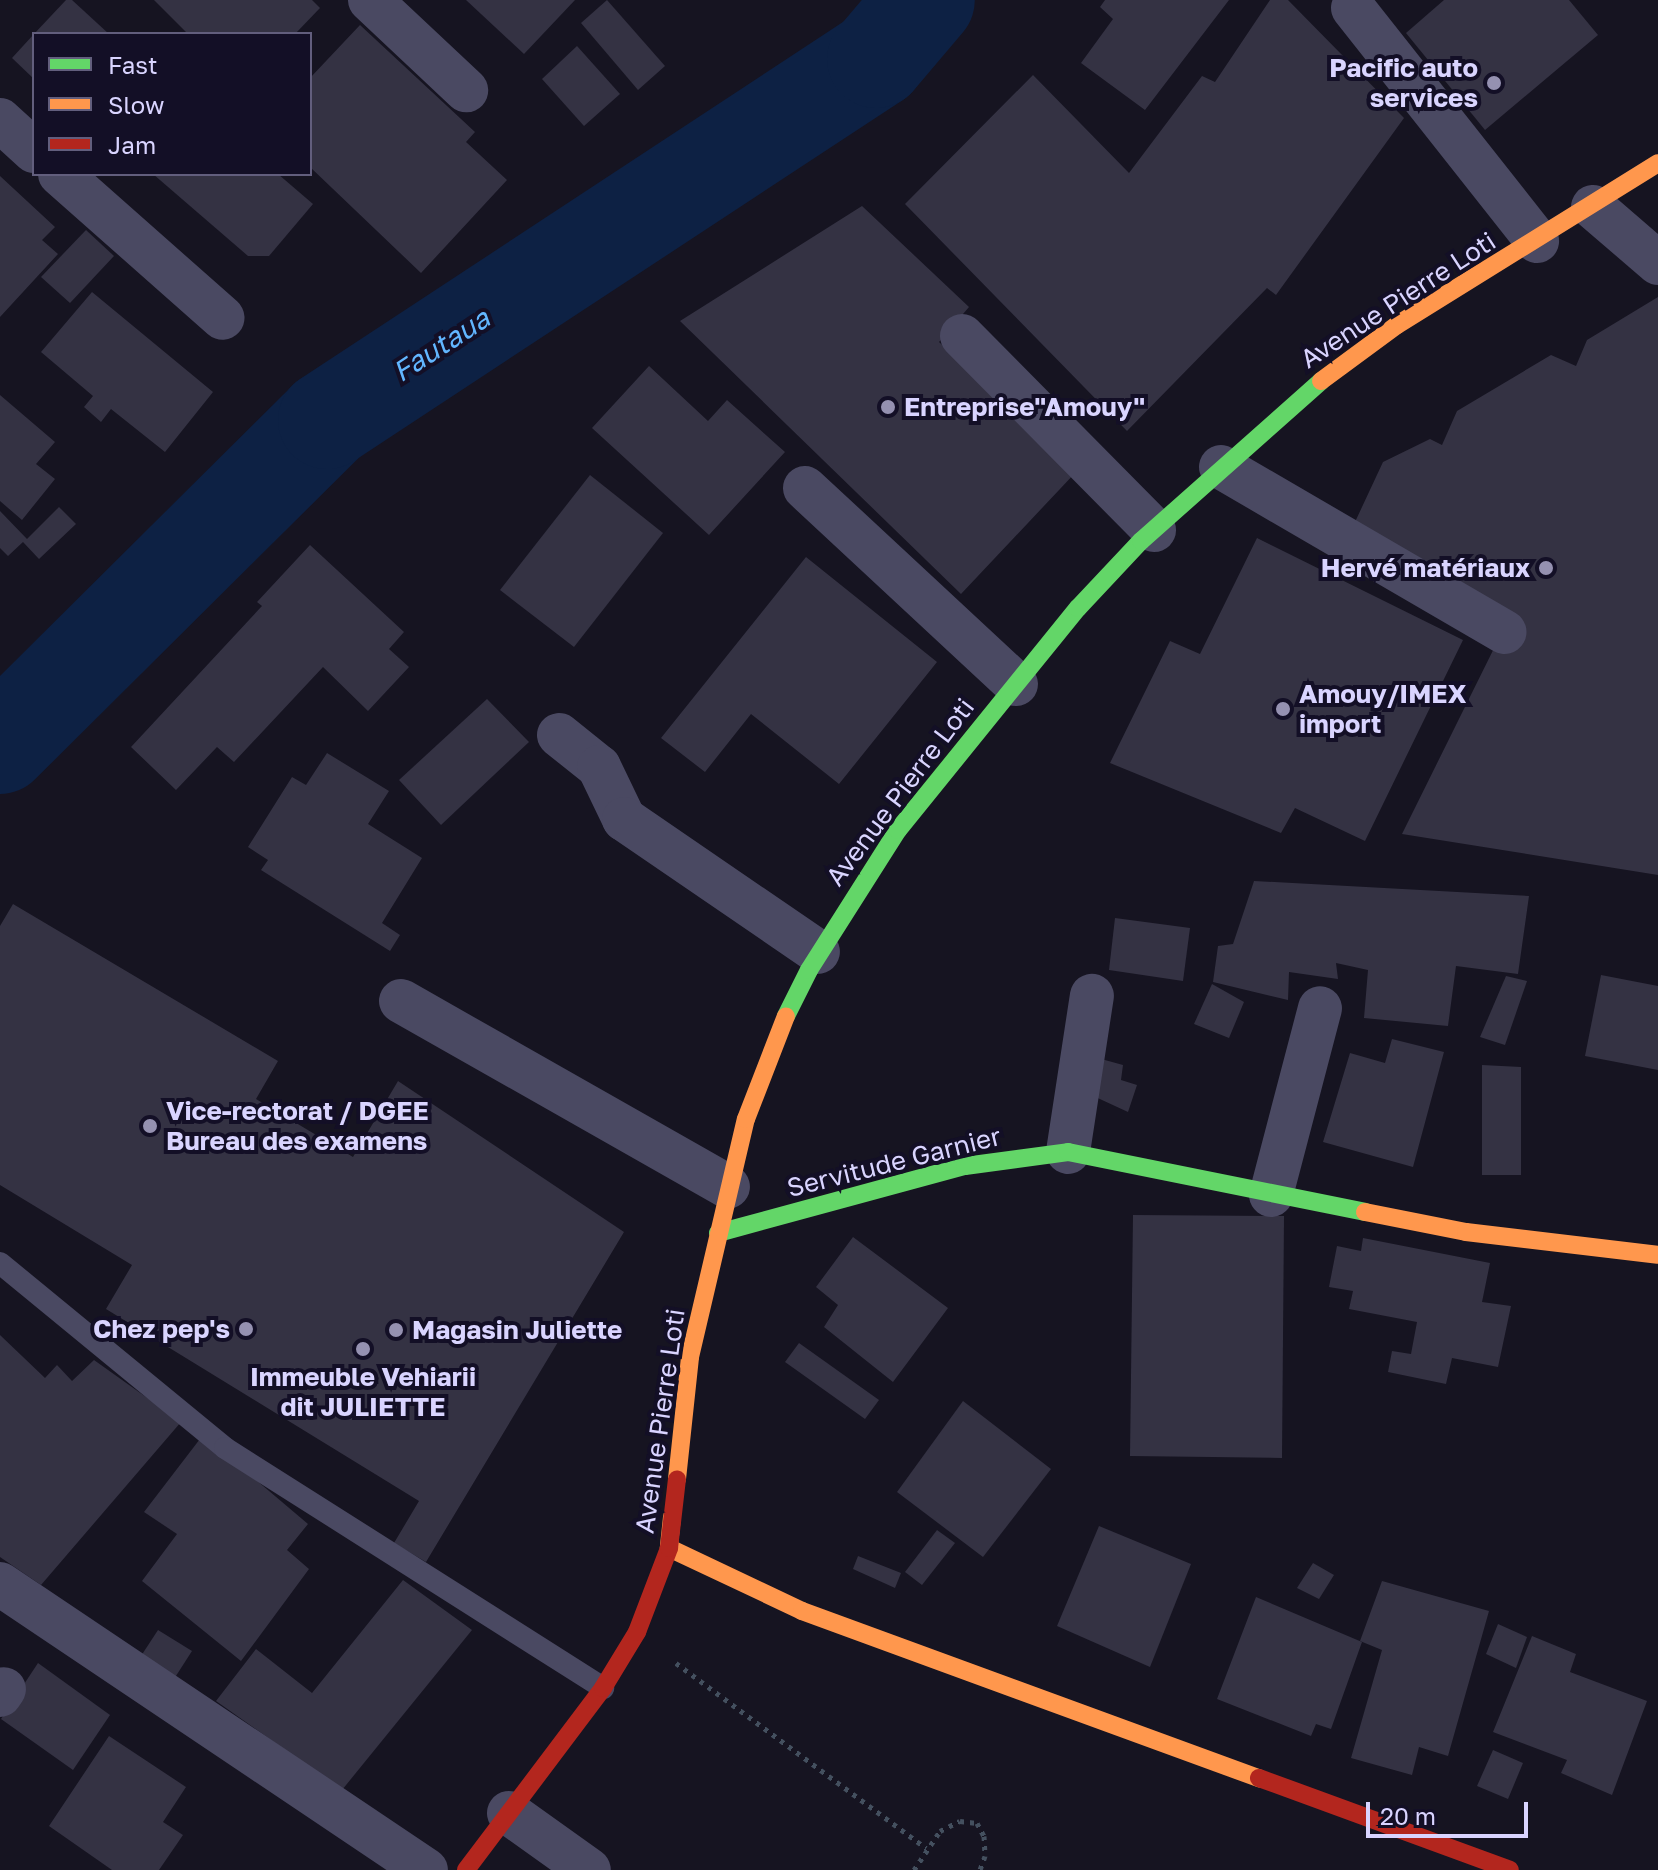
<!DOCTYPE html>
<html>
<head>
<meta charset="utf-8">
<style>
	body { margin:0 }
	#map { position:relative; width:1658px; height:1870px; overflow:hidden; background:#161421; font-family:"Golos Text",sans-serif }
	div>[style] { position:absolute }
	.river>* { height:98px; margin:-49px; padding:0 49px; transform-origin:49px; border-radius:49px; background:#0d2144 }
	.building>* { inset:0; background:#343243 }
	.path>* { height:5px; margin-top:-2.5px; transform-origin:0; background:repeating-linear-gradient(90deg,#44505f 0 4px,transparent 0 10px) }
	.lane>* { height:22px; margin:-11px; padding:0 11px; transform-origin:11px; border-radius:11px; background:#4a4962 }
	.street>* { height:44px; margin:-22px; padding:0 22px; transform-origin:22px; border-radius:22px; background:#4a4962 }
	.fast>* { height:18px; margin:-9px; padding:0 9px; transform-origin:9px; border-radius:9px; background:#63d668 }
	.slow>* { height:18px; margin:-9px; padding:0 9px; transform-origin:9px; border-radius:9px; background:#ff974d }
	.jam>* { height:18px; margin:-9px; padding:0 9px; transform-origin:9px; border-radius:9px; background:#b3261e }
	.dots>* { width:22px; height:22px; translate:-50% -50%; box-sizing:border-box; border:4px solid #130f26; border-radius:50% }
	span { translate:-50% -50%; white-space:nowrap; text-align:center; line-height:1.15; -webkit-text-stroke:8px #130f26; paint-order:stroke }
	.poi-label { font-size:26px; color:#d9d4ff; font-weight:700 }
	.right { translate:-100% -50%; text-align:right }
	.left { translate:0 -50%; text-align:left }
	.street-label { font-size:26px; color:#d9d4ff }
	.water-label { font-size:28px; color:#62b6ff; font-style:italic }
	.legend { position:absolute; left:32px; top:32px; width:280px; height:144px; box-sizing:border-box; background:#130f26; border:2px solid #625e7d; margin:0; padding:10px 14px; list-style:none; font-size:24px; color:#d9d4ff }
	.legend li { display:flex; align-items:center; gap:16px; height:40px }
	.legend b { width:40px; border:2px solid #625e7d }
	.scale { position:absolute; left:1366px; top:1802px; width:162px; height:36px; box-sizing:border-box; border:4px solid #d9d4ff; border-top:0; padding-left:10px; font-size:24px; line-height:28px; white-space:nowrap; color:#d9d4ff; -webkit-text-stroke:6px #130f26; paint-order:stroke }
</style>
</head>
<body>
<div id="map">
	<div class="river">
		<i style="left:0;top:745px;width:461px;rotate:-44.8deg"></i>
		<i style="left:327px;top:420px;width:657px;rotate:-33.33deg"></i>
		<i style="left:876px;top:59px;width:77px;rotate:-49.7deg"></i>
	</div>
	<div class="building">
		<i style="clip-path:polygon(66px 0,72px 0,109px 34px,34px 34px)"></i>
		<i style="clip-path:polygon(154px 0,312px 0,320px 8px,295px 34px,188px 34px)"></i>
		<i style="clip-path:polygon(466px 0,575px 0,524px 54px)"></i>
		<i style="clip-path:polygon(607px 0,665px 66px,638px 90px,581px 23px)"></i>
		<i style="clip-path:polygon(1105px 0,1229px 0,1145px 110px,1081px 63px,1113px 19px,1100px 7px)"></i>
		<i style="clip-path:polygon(1270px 0,1288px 0,1404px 118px,1276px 295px,1267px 288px,1127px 431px,905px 204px,1033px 75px,1129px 173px,1202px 76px,1215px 82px)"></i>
		<i style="clip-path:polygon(1444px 0,1569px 0,1598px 35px,1485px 130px,1406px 33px)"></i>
		<i style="clip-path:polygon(360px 25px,475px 132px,466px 142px,507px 180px,421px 273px,310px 167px,310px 78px)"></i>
		<i style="clip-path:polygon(34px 34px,34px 79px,12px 58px)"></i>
		<i style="clip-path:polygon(577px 46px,620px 94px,584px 126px,542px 79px)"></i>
		<i style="clip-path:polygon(153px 174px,278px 174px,313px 204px,269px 256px,248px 256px)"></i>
		<i style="clip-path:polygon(0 176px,55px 227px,42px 240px,58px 254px,0 317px)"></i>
		<i style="clip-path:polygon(862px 206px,969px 307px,939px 342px,1076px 472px,961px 594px,680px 321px)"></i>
		<i style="clip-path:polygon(86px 230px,114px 256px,70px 303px,41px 277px)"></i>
		<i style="clip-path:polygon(92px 292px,213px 392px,165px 452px,111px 409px,101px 422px,84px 407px,93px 396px,41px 352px)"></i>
		<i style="clip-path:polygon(1658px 297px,1658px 875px,1402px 834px,1511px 614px,1355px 522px,1383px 462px,1430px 439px,1442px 445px,1457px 411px,1551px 355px,1576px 366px,1587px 340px)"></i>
		<i style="clip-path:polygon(649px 366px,708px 421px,727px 400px,785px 452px,709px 535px,592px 428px)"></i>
		<i style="clip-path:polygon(0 395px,55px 442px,36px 464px,55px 479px,22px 520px,0 501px)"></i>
		<i style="clip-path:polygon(590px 475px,663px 533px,574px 647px,500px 590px)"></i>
		<i style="clip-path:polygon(59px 507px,76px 524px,39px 559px,23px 542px,8px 556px,0 548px,0 511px,27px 539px)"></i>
		<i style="clip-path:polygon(1257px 538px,1463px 640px,1365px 841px,1295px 808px,1281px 833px,1110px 763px,1170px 641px,1200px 654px)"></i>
		<i style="clip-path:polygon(310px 545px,404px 632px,389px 649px,409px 667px,368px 711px,323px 667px,234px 762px,217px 747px,176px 790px,131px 747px,262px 606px,257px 602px)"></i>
		<i style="clip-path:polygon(806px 557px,937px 662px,839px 784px,751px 714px,705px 772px,661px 738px)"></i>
		<i style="clip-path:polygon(487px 699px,529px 742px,441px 825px,399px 780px)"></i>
		<i style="clip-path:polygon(327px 753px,389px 791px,368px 824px,422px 858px,382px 923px,400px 935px,390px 951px,261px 870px,268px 860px,248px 847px,292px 777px,306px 785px)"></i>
		<i style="clip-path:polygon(1254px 881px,1529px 896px,1518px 974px,1456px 966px,1448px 1026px,1364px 1018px,1368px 970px,1336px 963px,1338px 979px,1289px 972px,1288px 1000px,1213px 982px,1218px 946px,1233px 944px)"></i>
		<i style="clip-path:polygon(13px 904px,278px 1061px,256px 1099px,353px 1157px,398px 1081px,624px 1232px,426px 1562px,394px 1543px,419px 1501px,106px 1309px,132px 1265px,0 1185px,0 926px)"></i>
		<i style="clip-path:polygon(1115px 918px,1190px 928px,1183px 981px,1109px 970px)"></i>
		<i style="clip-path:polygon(1601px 975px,1658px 986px,1658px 1070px,1585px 1056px)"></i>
		<i style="clip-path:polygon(1506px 976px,1527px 981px,1505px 1045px,1480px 1037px)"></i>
		<i style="clip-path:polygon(1212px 984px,1244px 1002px,1229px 1038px,1194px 1024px)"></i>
		<i style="clip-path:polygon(1392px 1039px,1444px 1052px,1413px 1167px,1323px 1142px,1350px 1053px,1385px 1063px)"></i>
		<i style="clip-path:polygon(1094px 1057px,1123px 1065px,1121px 1080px,1137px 1085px,1128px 1112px,1089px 1094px)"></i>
		<i style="clip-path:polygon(1482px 1065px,1521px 1067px,1521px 1175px,1482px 1175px)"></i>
		<i style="clip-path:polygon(1133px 1215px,1284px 1216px,1282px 1458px,1130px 1456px)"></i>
		<i style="clip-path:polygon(853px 1237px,948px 1308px,893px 1382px,824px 1327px,838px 1305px,816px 1287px)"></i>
		<i style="clip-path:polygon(1363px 1238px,1490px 1263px,1482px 1302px,1511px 1306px,1498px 1367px,1452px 1358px,1446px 1384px,1388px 1372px,1392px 1351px,1411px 1354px,1417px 1322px,1349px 1309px,1353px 1291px,1329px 1287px,1337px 1246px,1361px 1251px)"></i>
		<i style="clip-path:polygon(0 1335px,45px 1378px,57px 1365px,72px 1381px,94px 1360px,181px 1422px,41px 1585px,0 1557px)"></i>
		<i style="clip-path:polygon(799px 1343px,879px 1400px,865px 1419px,785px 1362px)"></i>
		<i style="clip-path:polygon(963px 1401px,1051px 1469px,983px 1557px,897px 1492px)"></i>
		<i style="clip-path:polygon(203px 1435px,308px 1524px,287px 1550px,309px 1569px,241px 1661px,142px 1581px,177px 1534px,144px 1512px)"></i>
		<i style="clip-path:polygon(1099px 1526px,1191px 1564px,1150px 1667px,1057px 1626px)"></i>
		<i style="clip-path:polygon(937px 1530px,955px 1543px,922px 1585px,905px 1572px)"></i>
		<i style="clip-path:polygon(858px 1556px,901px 1573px,895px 1588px,853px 1569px)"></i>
		<i style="clip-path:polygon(1313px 1563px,1334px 1575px,1319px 1599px,1297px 1588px)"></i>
		<i style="clip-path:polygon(403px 1580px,472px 1630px,342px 1790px,216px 1701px,256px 1649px,312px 1693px)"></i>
		<i style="clip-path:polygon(1382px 1581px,1489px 1611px,1448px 1756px,1419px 1747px,1412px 1775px,1351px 1758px,1382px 1650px,1360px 1641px)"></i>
		<i style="clip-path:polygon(1256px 1597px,1362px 1642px,1331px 1729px,1316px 1724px,1311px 1736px,1217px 1699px)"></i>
		<i style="clip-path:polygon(1498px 1624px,1527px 1637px,1516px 1668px,1486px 1654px)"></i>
		<i style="clip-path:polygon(158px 1630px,192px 1651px,174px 1679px,141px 1656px)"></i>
		<i style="clip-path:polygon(1532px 1636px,1576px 1654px,1570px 1672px,1647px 1701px,1612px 1795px,1561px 1773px,1567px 1760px,1493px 1732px)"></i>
		<i style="clip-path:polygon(38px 1663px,110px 1715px,73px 1770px,1px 1719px)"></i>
		<i style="clip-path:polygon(109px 1736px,186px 1787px,163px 1822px,183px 1835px,159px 1870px,112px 1870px,49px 1826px)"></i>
		<i style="clip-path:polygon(1493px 1750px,1523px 1763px,1508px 1799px,1477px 1786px)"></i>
	</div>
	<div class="path">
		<i style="left:676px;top:1663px;width:311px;rotate:36.5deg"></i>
		<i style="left:914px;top:1870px;width:47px;rotate:-56.3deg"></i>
		<i style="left:940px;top:1831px;width:22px;rotate:-27deg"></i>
		<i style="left:960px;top:1821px;width:17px;rotate:7deg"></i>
		<i style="left:977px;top:1823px;width:15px;rotate:62deg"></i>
		<i style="left:984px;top:1836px;width:20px;rotate:87deg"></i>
		<i style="left:985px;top:1856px;width:15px;rotate:110deg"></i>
	</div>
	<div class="lane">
		<i style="left:0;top:1263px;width:291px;rotate:39.4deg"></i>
		<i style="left:225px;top:1448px;width:448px;rotate:32.4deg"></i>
	</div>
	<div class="street">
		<i style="left:370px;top:0;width:132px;rotate:43.2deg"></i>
		<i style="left:1353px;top:8px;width:297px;rotate:51.7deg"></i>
		<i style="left:0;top:120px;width:46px;rotate:42.4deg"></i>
		<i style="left:60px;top:174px;width:217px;rotate:41.5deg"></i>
		<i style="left:1593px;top:207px;width:86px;rotate:40.7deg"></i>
		<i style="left:962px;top:336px;width:273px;rotate:45.3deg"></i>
		<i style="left:1221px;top:467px;width:328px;rotate:30.2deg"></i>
		<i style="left:805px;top:488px;width:288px;rotate:42.9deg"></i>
		<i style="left:559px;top:735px;width:51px;rotate:38.7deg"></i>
		<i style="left:599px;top:767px;width:58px;rotate:64.3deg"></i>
		<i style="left:624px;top:819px;width:235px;rotate:34.4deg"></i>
		<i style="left:401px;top:1001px;width:376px;rotate:29.6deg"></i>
		<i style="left:1068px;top:1152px;width:158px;rotate:-81.3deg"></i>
		<i style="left:1271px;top:1195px;width:193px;rotate:-75.3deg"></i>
		<i style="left:0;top:1584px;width:513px;rotate:33.88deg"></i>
		<i style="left:0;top:1695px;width:7px;rotate:-56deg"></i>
		<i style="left:509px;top:1813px;width:98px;rotate:35.5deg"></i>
	</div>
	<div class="fast">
		<i style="left:786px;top:1016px;width:51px;rotate:-63.4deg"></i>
		<i style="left:809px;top:970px;width:166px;rotate:-57.6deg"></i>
		<i style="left:898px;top:830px;width:286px;rotate:-51deg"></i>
		<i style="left:1078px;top:608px;width:92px;rotate:-46.8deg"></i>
		<i style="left:1141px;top:541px;width:241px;rotate:-41.6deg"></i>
		<i style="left:718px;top:1233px;width:256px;rotate:-15.2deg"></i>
		<i style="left:965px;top:1166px;width:104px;rotate:-7.7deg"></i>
		<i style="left:1068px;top:1152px;width:303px;rotate:11.4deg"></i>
	</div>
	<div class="slow">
		<i style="left:1321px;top:381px;width:94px;rotate:-36.4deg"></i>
		<i style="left:1397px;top:325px;width:307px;rotate:-31.8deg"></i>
		<i style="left:1365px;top:1212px;width:103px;rotate:11.2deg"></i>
		<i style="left:1466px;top:1232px;width:193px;rotate:6.8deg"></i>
		<i style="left:677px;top:1479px;width:123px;rotate:-83.9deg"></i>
		<i style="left:690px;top:1357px;width:244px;rotate:-76.8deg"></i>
		<i style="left:746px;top:1119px;width:110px;rotate:-68.8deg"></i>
		<i style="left:672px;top:1517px;width:31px;rotate:96deg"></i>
		<i style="left:669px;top:1548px;width:147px;rotate:25.3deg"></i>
		<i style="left:802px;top:1611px;width:487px;rotate:20.1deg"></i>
	</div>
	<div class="jam">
		<i style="left:1259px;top:1778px;width:267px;rotate:20.1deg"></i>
		<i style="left:466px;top:1870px;width:228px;rotate:-53deg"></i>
		<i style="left:603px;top:1688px;width:66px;rotate:-58.7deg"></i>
		<i style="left:637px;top:1632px;width:90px;rotate:-69.1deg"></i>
		<i style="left:669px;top:1548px;width:69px;rotate:-83.4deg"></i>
	</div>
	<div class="dots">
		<i style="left:1494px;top:83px;background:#9591b1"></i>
		<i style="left:888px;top:407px;background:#9591b1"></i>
		<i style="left:1546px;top:568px;background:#9591b1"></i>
		<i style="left:1283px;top:709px;background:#9591b1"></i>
		<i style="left:150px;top:1126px;background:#9591b1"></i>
		<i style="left:246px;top:1329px;background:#9591b1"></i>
		<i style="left:396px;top:1330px;background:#9591b1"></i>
		<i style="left:363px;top:1349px;background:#9591b1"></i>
	</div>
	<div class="poi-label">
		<span class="right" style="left:1478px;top:83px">Pacific auto<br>services</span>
		<span class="left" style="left:904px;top:407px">Entreprise"Amouy"</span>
		<span class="right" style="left:1530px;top:568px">Hervé matériaux</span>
		<span class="left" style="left:1299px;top:709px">Amouy/IMEX<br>import</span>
		<span class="left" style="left:166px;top:1126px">Vice-rectorat / DGEE<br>Bureau des examens</span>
		<span class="right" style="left:230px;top:1329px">Chez pep's</span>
		<span class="left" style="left:412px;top:1330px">Magasin Juliette</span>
		<span style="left:363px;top:1392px">Immeuble Vehiarii<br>dit JULIETTE</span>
	</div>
	<div class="street-label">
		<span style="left:1398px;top:300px;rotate:-33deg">Avenue Pierre Loti</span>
		<span style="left:900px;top:792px;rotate:-53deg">Avenue Pierre Loti</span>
		<span style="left:894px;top:1162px;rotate:-14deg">Servitude Garnier</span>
		<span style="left:660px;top:1421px;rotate:-82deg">Avenue Pierre Loti</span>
	</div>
	<div class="water-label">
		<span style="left:441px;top:345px;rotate:-33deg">Fautaua</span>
	</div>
	<ul class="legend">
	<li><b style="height:10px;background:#63d668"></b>Fast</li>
	<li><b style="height:10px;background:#ff974d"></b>Slow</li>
	<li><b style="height:10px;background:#b3261e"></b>Jam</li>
	</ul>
	<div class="scale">20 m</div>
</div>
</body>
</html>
